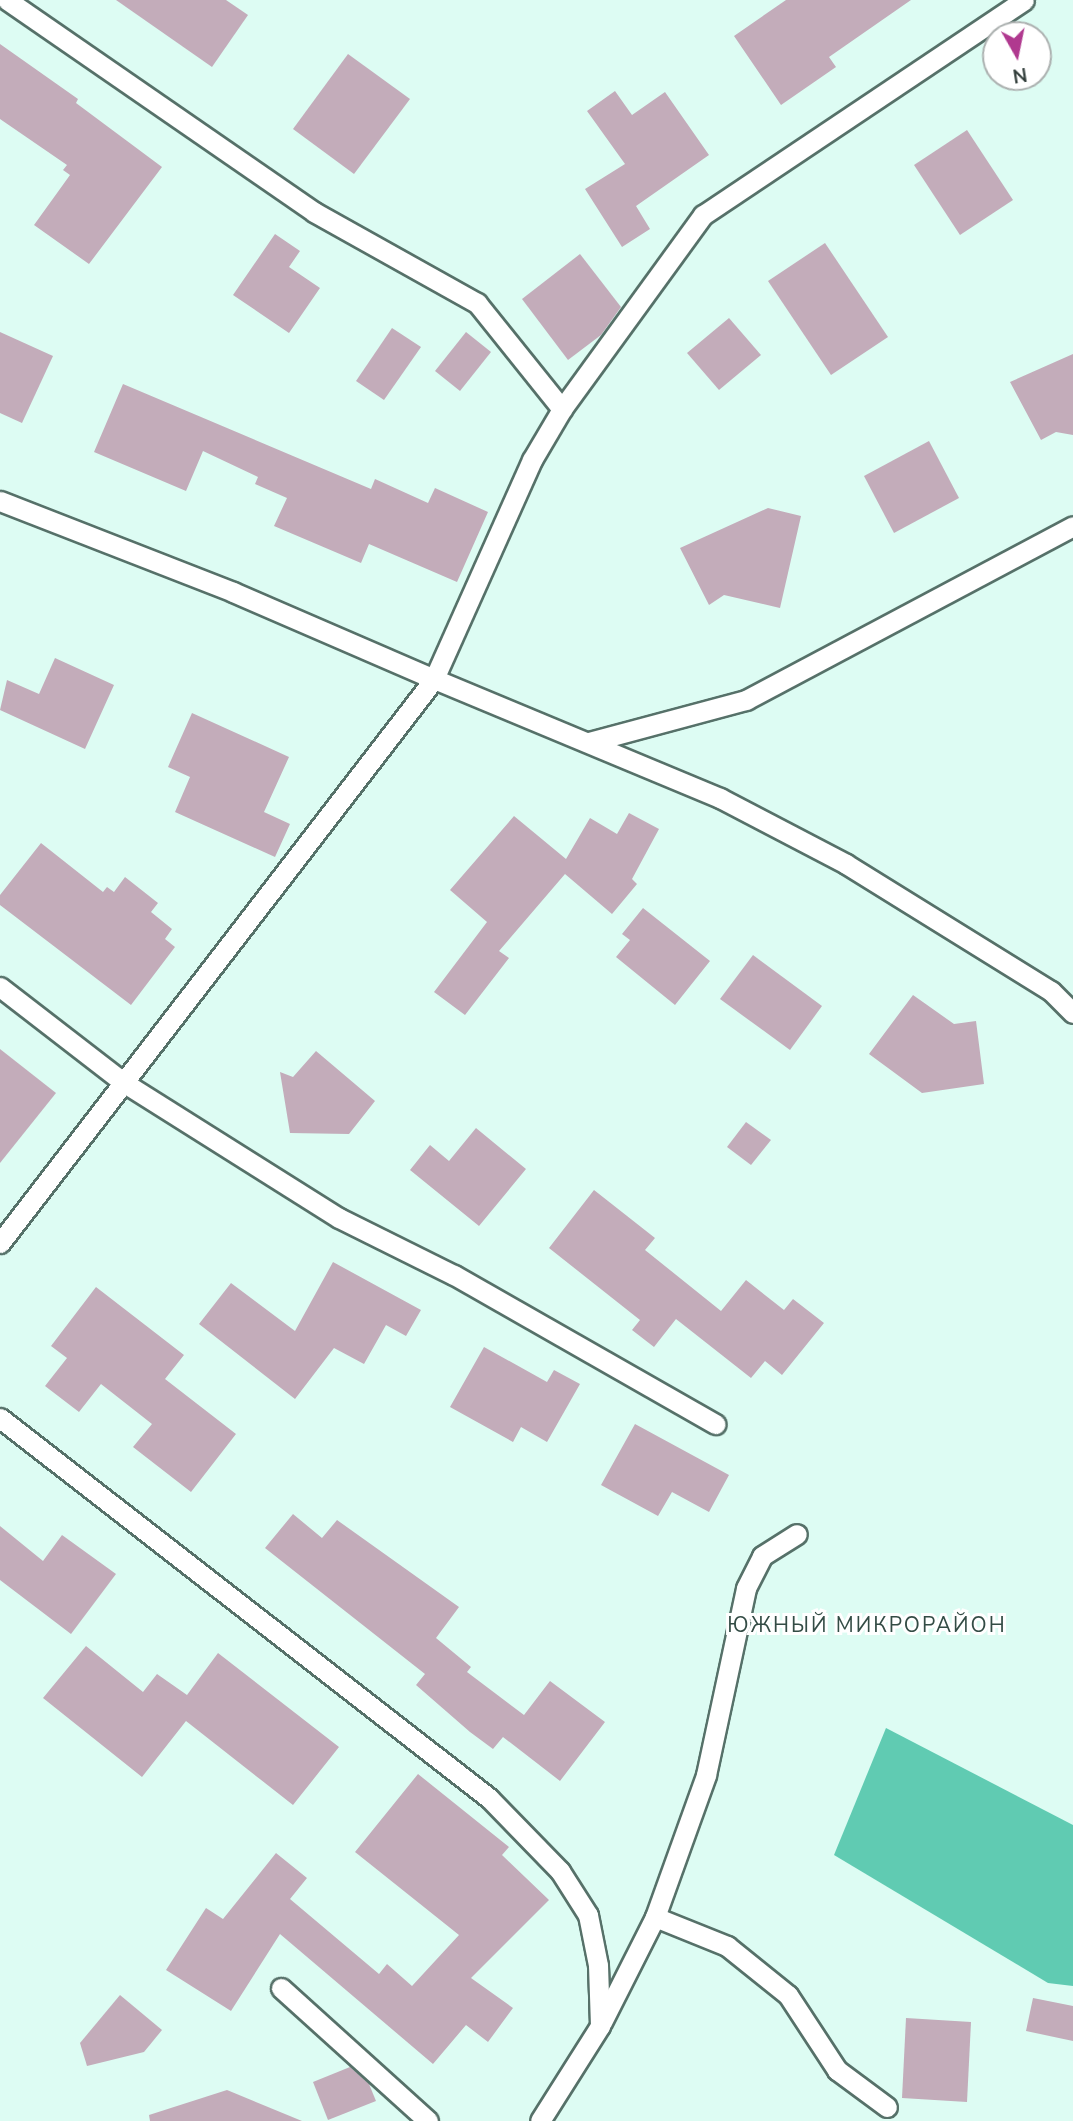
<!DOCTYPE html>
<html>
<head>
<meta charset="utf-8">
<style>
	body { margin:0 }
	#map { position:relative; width:1073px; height:2121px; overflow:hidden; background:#ddfcf3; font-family:"Nunito Sans",sans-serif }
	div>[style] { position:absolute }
	.forest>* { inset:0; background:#60cbb2 }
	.building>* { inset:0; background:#c3acba }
	.roads { filter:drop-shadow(2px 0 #567169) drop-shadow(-2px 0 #567169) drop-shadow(0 2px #567169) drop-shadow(0 -2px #567169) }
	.service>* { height:19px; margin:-9.5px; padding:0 9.5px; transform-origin:9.5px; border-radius:9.5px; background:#fff }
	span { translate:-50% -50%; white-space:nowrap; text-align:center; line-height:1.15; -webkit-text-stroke:6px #fff; paint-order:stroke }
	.neighbourhood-label { font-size:21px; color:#334c45; letter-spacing:2px }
	.north { position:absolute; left:982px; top:21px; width:70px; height:70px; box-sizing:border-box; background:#fff; border:2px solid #acb1b0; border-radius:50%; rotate:171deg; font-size:19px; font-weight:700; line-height:28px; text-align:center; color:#303c39 }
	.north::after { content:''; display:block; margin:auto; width:24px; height:32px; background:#b0398f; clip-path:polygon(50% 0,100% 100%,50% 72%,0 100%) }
</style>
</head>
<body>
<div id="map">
	<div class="forest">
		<i style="clip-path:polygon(886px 1728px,1073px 1825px,1073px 1986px,1048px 1983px,834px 1855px)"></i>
	</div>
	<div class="building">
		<i style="clip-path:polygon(116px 0,226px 0,248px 15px,212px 67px)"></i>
		<i style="clip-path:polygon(786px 0,911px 0,829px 57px,836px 67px,781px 105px,734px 36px)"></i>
		<i style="clip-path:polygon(0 44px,78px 99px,76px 103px,162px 167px,89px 264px,34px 225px,70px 175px,63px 170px,67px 165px,0 119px)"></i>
		<i style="clip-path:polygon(348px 54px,410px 99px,354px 174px,293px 129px)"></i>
		<i style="clip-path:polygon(615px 91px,632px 115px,665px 92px,709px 155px,636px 206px,650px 229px,622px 247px,585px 189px,625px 164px,587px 111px)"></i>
		<i style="clip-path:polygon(967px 130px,1013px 200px,960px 235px,914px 165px)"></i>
		<i style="clip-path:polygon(275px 234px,300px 251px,289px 267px,320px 288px,289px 333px,233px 295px)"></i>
		<i style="clip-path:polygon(825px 243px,888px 337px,831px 375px,768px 281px)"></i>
		<i style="clip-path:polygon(580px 254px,621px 307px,601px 335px,568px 360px,522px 299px)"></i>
		<i style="clip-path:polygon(729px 318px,761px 355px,719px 390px,687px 353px)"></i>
		<i style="clip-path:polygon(392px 328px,421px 347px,384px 400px,356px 381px)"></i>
		<i style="clip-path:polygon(0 332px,53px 356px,22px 423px,0 413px)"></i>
		<i style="clip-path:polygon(466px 332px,491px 352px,460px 391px,435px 371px)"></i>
		<i style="clip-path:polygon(1073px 354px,1073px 435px,1056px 432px,1041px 440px,1010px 382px)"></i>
		<i style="clip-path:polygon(123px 384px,371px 489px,375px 479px,428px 503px,435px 488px,488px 512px,457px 582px,369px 544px,361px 563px,274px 526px,287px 498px,255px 484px,258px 477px,203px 451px,186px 491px,94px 452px)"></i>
		<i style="clip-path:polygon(929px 441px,959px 498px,894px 533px,864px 476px)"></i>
		<i style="clip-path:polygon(768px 508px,801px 516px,780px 608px,724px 595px,709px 605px,680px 548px)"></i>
		<i style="clip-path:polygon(55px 658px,114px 685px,85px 749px,0 710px,7px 680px,39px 694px)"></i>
		<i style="clip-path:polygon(192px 713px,289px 757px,264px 812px,290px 824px,275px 857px,175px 812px,190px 777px,168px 767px)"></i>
		<i style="clip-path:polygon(629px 813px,659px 829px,632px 879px,637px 884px,612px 914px,565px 874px,499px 951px,509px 958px,465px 1015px,434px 992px,487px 922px,450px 890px,514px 816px,566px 859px,590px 818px,617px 834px)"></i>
		<i style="clip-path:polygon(41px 843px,103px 892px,107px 887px,114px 892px,125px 877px,158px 903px,151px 912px,172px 929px,165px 939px,175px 947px,131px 1005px,0 905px,0 895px)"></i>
		<i style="clip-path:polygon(643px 908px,710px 961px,675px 1005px,616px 957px,630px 940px,622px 934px)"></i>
		<i style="clip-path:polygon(753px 955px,822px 1006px,790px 1050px,720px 999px)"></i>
		<i style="clip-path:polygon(913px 995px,954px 1024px,976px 1021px,984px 1084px,922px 1093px,869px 1054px)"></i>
		<i style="clip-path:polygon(0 1049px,56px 1093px,0 1163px)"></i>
		<i style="clip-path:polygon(316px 1051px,375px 1101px,349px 1134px,290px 1133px,280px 1072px,293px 1077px)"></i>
		<i style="clip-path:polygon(746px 1122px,771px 1140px,751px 1165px,727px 1147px)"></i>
		<i style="clip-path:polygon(476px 1128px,526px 1169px,479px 1226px,410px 1170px,430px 1145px,449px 1161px)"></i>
		<i style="clip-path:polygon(594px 1190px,655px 1238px,645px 1250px,721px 1311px,746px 1280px,784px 1310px,793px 1299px,824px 1323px,782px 1375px,765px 1361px,751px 1378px,676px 1319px,654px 1347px,632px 1330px,640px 1320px,549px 1248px)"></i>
		<i style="clip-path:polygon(333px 1262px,421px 1310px,406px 1336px,386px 1325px,364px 1364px,334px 1348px,295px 1399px,199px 1324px,231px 1283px,295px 1331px)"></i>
		<i style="clip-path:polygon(96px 1287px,184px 1355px,165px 1379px,236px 1434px,191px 1492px,133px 1447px,152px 1424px,101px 1384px,79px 1412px,45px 1386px,67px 1358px,51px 1346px)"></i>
		<i style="clip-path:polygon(484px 1347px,547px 1382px,554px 1370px,580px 1384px,547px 1442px,521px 1427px,513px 1442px,450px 1407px)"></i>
		<i style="clip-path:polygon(635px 1424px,729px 1475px,709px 1512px,672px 1492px,658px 1516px,601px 1485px)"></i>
		<i style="clip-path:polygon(293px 1514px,322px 1538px,337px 1520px,459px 1607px,436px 1638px,471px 1667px,467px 1672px,524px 1715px,550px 1681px,605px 1722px,560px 1781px,503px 1737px,493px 1749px,470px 1732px,416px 1685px,425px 1674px,265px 1548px)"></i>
		<i style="clip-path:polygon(0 1526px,43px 1561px,62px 1535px,116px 1574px,71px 1634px,0 1580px)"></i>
		<i style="clip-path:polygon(86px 1646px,143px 1692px,157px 1674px,187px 1695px,218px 1653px,339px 1747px,293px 1805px,186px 1721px,142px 1777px,43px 1698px)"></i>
		<i style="clip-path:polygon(418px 1774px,509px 1847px,502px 1855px,549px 1900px,471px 1978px,513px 2008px,488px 2042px,466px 2025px,433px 2064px,280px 1934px,231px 2011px,166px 1970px,206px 1908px,223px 1919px,276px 1853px,307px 1878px,290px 1899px,379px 1974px,387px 1964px,412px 1986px,459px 1935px,355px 1852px)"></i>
		<i style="clip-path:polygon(120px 1995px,162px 2030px,144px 2052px,87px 2066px,80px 2043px)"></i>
		<i style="clip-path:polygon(1033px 1998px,1073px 2006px,1073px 2041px,1026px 2031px)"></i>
		<i style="clip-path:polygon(906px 2018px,971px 2022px,967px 2102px,902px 2098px)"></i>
		<i style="clip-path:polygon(350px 2067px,369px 2084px,376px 2101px,328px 2120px,313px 2082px)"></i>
		<i style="clip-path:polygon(227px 2090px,302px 2121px,150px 2121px,149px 2115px)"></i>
	</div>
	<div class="roads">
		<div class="service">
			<i style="left:7px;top:0;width:373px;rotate:34.6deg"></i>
			<i style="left:314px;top:212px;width:187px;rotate:29.2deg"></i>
			<i style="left:477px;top:303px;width:136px;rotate:51.3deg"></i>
			<i style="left:0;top:501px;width:250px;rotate:21.3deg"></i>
			<i style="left:233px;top:592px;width:219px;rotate:23.4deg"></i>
			<i style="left:434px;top:679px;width:240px;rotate:-65.9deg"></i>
			<i style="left:532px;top:460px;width:59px;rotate:-59.5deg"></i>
			<i style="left:562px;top:409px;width:240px;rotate:-54deg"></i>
			<i style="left:703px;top:215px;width:386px;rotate:-33.8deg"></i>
			<i style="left:589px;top:742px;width:163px;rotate:-15deg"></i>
			<i style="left:746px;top:700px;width:370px;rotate:-28deg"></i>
			<i style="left:0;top:987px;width:155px;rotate:37.7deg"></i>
			<i style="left:123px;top:1082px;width:255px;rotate:32.2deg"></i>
			<i style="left:339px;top:1218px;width:128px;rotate:26.4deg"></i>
			<i style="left:454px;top:1275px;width:301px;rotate:29.7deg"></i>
			<i style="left:0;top:1243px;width:712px;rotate:-52.42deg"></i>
			<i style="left:434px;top:679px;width:310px;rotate:22.6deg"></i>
			<i style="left:720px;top:798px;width:142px;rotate:27.6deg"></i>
			<i style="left:846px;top:864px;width:241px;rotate:31.8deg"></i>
			<i style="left:1051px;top:991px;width:31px;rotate:45deg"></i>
			<i style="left:0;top:1418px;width:619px;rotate:37.85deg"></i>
			<i style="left:489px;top:1798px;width:102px;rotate:45.8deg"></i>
			<i style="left:560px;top:1871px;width:52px;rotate:57.5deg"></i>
			<i style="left:588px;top:1915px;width:51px;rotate:78.7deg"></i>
			<i style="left:598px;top:1965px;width:61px;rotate:88.1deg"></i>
			<i style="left:600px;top:2026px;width:112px;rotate:122.3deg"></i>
			<i style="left:655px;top:1917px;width:78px;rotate:21.9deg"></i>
			<i style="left:727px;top:1946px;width:78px;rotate:38.8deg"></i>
			<i style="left:788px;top:1995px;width:90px;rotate:56.8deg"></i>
			<i style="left:837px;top:2070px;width:62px;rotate:36.5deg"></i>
			<i style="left:281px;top:1988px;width:198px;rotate:42.1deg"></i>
			<i style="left:602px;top:2022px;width:118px;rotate:-63.2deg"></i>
			<i style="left:655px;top:1917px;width:151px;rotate:-70.2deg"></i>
			<i style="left:706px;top:1775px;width:191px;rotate:-77.9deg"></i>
			<i style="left:746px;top:1588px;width:36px;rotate:-63deg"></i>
			<i style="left:762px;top:1556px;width:41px;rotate:-32.2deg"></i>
		</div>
	</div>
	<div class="neighbourhood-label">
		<span style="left:867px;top:1625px">ЮЖНЫЙ МИКРОРАЙОН</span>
	</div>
	<div class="north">N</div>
</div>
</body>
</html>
